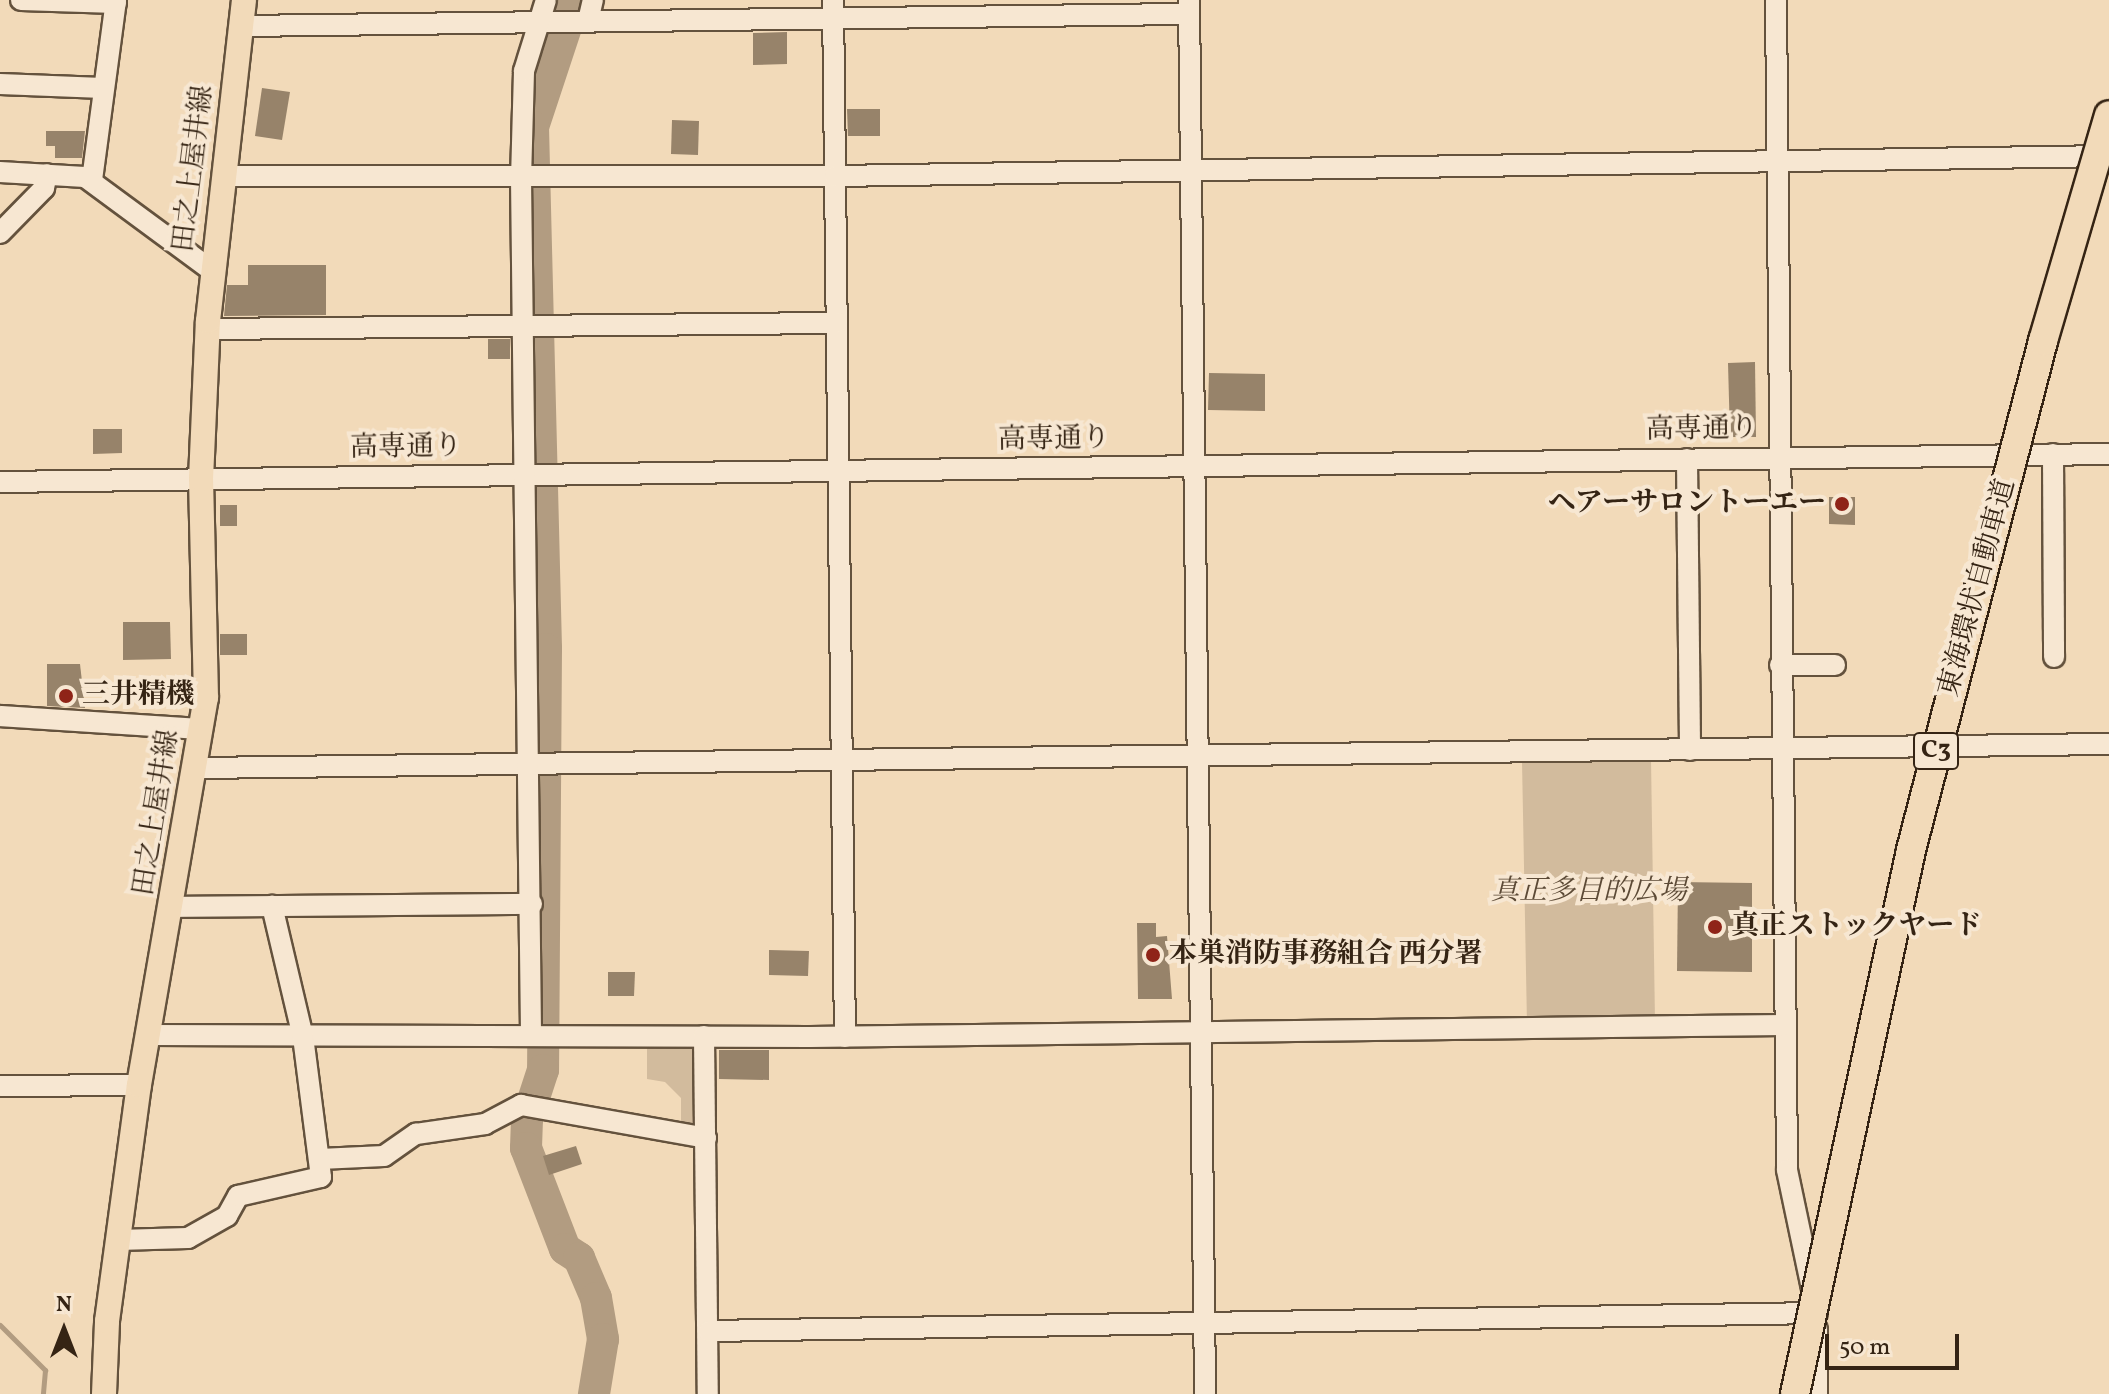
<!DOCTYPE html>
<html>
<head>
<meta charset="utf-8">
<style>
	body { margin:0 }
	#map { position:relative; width:2109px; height:1394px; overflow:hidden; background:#f2dab9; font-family:Vollkorn,"Noto Serif JP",serif }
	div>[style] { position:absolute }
	.green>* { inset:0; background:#d2bb9d }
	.stream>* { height:5px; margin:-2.5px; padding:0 2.5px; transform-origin:2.5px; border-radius:2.5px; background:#b29c81 }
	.river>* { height:32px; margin:-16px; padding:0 16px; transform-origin:16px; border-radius:16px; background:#b29c81 }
	.building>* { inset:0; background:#97836a }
	.roads { filter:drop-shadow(2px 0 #64523d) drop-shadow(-2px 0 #64523d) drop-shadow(0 2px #64523d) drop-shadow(0 -2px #64523d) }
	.minor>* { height:20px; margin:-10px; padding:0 10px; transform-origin:10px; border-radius:10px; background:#f7e7d2 }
	.major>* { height:24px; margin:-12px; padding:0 12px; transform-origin:12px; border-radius:12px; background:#f2dab9 }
	.bridges { filter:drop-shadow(2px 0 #352414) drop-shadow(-2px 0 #352414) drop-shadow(0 2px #352414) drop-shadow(0 -2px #352414) }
	.highway-bridge>* { height:28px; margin:-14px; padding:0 14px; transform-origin:14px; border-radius:14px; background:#f2dab9 }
	.dots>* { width:22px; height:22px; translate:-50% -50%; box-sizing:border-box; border:4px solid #f7e7d2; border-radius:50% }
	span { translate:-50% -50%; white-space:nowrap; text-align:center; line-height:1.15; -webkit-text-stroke:8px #f7e7d2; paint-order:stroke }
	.shield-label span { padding:2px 6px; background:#f7e7d2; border:2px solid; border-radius:6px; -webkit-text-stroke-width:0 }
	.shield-label { font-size:26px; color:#352414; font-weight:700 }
	.street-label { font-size:28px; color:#352414 }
	.poi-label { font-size:28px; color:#352414; font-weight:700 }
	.right { translate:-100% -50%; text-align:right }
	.left { translate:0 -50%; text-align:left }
	.park-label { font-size:28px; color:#5c4a36; font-style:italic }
	.north { position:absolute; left:24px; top:1290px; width:80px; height:80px; -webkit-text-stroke:6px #f7e7d2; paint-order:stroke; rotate:0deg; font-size:22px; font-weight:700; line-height:32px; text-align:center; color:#352414 }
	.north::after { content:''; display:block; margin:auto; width:28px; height:36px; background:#352414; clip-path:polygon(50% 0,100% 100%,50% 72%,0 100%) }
	.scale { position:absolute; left:1825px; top:1334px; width:134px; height:36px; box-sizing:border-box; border:4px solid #352414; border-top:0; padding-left:10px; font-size:24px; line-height:28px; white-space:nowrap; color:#352414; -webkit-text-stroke:6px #f7e7d2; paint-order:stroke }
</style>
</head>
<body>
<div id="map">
	<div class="green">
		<i style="clip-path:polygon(1651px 759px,1655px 1022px,1527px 1024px,1522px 761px)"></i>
		<i style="clip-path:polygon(647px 1042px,695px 1045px,699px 1125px,690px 1133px,681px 1130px,681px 1098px,665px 1082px,647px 1079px)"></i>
	</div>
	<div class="stream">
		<i style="left:0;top:1325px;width:64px;rotate:45deg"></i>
		<i style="left:45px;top:1370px;width:24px;rotate:95deg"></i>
	</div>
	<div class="river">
		<i style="left:575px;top:0;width:134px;rotate:108.3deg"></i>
		<i style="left:533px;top:127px;width:522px;rotate:88.57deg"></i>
		<i style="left:546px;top:649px;width:421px;rotate:90.4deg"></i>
		<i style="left:543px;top:1070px;width:52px;rotate:108.1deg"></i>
		<i style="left:527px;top:1119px;width:29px;rotate:92deg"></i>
		<i style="left:526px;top:1148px;width:108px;rotate:68.9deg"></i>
		<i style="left:565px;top:1249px;width:17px;rotate:33deg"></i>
		<i style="left:579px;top:1258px;width:43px;rotate:67deg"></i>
		<i style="left:596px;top:1298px;width:42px;rotate:80.3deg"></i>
		<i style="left:603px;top:1339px;width:56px;rotate:99.3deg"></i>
	</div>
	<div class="building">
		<i style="clip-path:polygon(787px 32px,787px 64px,753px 65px,753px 33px)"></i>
		<i style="clip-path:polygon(262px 88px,290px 92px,282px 140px,255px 136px)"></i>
		<i style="clip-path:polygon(847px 109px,880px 109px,880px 136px,848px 136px)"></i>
		<i style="clip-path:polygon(672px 120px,699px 121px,698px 155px,671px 154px)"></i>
		<i style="clip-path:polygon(46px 131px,85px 131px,82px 158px,55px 158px,55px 146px,46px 146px)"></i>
		<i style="clip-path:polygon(248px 265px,326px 265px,326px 315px,224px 316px,227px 285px,248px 285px)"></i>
		<i style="clip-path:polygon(488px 339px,510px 339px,510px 359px,488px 359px)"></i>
		<i style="clip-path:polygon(1755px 362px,1756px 437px,1730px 437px,1728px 363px)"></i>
		<i style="clip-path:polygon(1209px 373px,1265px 374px,1265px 411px,1208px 410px)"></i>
		<i style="clip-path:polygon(93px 429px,122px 429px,122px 453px,93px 454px)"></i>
		<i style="clip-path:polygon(1829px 497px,1855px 497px,1855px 525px,1829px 524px)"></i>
		<i style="clip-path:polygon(220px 505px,237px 505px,237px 526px,220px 526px)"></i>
		<i style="clip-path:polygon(123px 622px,170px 622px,171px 659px,123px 660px)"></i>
		<i style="clip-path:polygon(220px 634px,247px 634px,247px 655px,220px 655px)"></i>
		<i style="clip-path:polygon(47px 664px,80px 664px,85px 708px,47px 706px)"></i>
		<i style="clip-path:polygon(1678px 882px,1752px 883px,1752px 972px,1677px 971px)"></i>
		<i style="clip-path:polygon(1137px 923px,1156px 923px,1156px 937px,1167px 936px,1172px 999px,1138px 999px)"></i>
		<i style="clip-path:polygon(769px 950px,809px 951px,808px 976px,769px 975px)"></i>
		<i style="clip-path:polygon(608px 972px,635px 972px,634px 996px,608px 996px)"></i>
		<i style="clip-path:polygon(719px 1050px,769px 1050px,769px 1080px,719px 1079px)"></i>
		<i style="clip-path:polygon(576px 1146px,582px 1164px,549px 1175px,543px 1156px)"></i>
	</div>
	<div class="roads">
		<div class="minor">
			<i style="left:21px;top:0;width:95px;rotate:1.8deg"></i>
			<i style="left:833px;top:0;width:1037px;rotate:89.34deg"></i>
			<i style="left:1189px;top:0;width:1394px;rotate:89.34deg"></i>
			<i style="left:1776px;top:0;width:1170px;rotate:89.46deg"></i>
			<i style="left:1787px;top:1170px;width:126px;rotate:78.1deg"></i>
			<i style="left:588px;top:21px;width:22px;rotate:-77deg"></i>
			<i style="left:241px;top:26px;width:948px;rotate:-0.73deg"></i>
			<i style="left:0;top:84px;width:103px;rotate:2.2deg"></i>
			<i style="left:0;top:172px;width:85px;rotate:3.4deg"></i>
			<i style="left:85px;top:177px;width:157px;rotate:36.4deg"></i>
			<i style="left:224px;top:176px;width:611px"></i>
			<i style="left:835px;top:176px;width:1274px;rotate:-0.9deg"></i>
			<i style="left:92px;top:180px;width:182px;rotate:-82.4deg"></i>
			<i style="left:0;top:233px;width:63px;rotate:-45.6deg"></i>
			<i style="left:44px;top:188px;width:14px;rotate:-78deg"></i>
			<i style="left:208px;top:329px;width:629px;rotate:-0.55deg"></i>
			<i style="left:2053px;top:454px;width:203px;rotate:89.7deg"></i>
			<i style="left:1687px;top:459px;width:291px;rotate:89.4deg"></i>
			<i style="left:0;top:482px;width:2109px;rotate:-0.76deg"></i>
			<i style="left:1780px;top:665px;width:55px"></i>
			<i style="left:0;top:716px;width:202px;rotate:3.7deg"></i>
			<i style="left:198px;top:768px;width:1911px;rotate:-0.72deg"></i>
			<i style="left:172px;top:907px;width:360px;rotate:-0.5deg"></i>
			<i style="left:531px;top:1033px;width:854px;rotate:-90.67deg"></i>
			<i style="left:521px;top:179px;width:108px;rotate:-88.4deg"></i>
			<i style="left:524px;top:71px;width:74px;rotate:-72.8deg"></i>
			<i style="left:149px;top:1035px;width:661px;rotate:0.17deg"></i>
			<i style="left:810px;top:1037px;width:975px;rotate:-0.71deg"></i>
			<i style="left:704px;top:1036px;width:358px;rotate:89.4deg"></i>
			<i style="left:0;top:1086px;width:139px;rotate:-0.4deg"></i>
			<i style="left:320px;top:1159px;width:64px;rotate:-2.7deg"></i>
			<i style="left:384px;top:1156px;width:39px;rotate:-35deg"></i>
			<i style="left:416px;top:1134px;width:70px;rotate:-8.2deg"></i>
			<i style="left:485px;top:1124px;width:41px;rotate:-27.8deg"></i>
			<i style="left:521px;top:1105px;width:188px;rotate:10.1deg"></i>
			<i style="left:118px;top:1240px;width:70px;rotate:-1.6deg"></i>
			<i style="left:188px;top:1238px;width:45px;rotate:-29.4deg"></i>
			<i style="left:227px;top:1216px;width:23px;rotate:-61deg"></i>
			<i style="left:238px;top:1196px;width:85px;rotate:-12.9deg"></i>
			<i style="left:321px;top:1177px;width:141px;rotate:-97.3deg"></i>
			<i style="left:303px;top:1037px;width:135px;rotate:-103.3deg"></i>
			<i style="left:709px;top:1331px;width:1108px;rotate:-0.93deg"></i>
			<i style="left:1817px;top:1394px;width:65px;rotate:-90deg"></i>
		</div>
		<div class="major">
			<i style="left:104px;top:1394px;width:73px;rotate:-87.6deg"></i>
			<i style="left:107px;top:1321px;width:238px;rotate:-82.3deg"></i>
			<i style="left:139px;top:1085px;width:393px;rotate:-80.2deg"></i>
			<i style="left:206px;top:698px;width:219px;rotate:-91.3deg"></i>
			<i style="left:201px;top:479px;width:158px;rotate:-87.5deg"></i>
			<i style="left:208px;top:321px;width:323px;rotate:-83.6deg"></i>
		</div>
	</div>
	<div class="bridges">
		<div class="highway-bridge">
			<i style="left:1795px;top:1394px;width:556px;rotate:-77.96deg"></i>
			<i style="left:1911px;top:850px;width:526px;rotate:-75.46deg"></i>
			<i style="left:2043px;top:341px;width:235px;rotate:-73.7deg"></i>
		</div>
	</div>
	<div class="dots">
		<i style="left:1842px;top:504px;background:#8f2418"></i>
		<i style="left:66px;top:696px;background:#8f2418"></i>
		<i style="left:1715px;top:927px;background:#8f2418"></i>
		<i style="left:1153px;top:955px;background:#8f2418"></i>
	</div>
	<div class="shield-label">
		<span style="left:1936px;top:751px">C3</span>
	</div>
	<div class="street-label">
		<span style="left:194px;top:169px;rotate:-83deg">田之上屋井線</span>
		<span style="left:1702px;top:430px;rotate:-1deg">高専通り</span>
		<span style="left:1054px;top:440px;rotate:-1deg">高専通り</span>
		<span style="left:406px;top:448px;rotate:-1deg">高専通り</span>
		<span style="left:1978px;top:588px;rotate:-75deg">東海環状自動車道</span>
		<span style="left:157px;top:813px;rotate:-81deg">田之上屋井線</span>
	</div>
	<div class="poi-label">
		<span class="right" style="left:1826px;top:504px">ヘアーサロントーエー</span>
		<span class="left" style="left:82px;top:696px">三井精機</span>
		<span class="left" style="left:1731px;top:927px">真正ストックヤード</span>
		<span class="left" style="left:1169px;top:955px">本巣消防事務組合 西分署</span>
	</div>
	<div class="park-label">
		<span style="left:1589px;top:892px">真正多目的広場</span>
	</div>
	<div class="north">N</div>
	<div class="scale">50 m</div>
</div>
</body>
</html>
